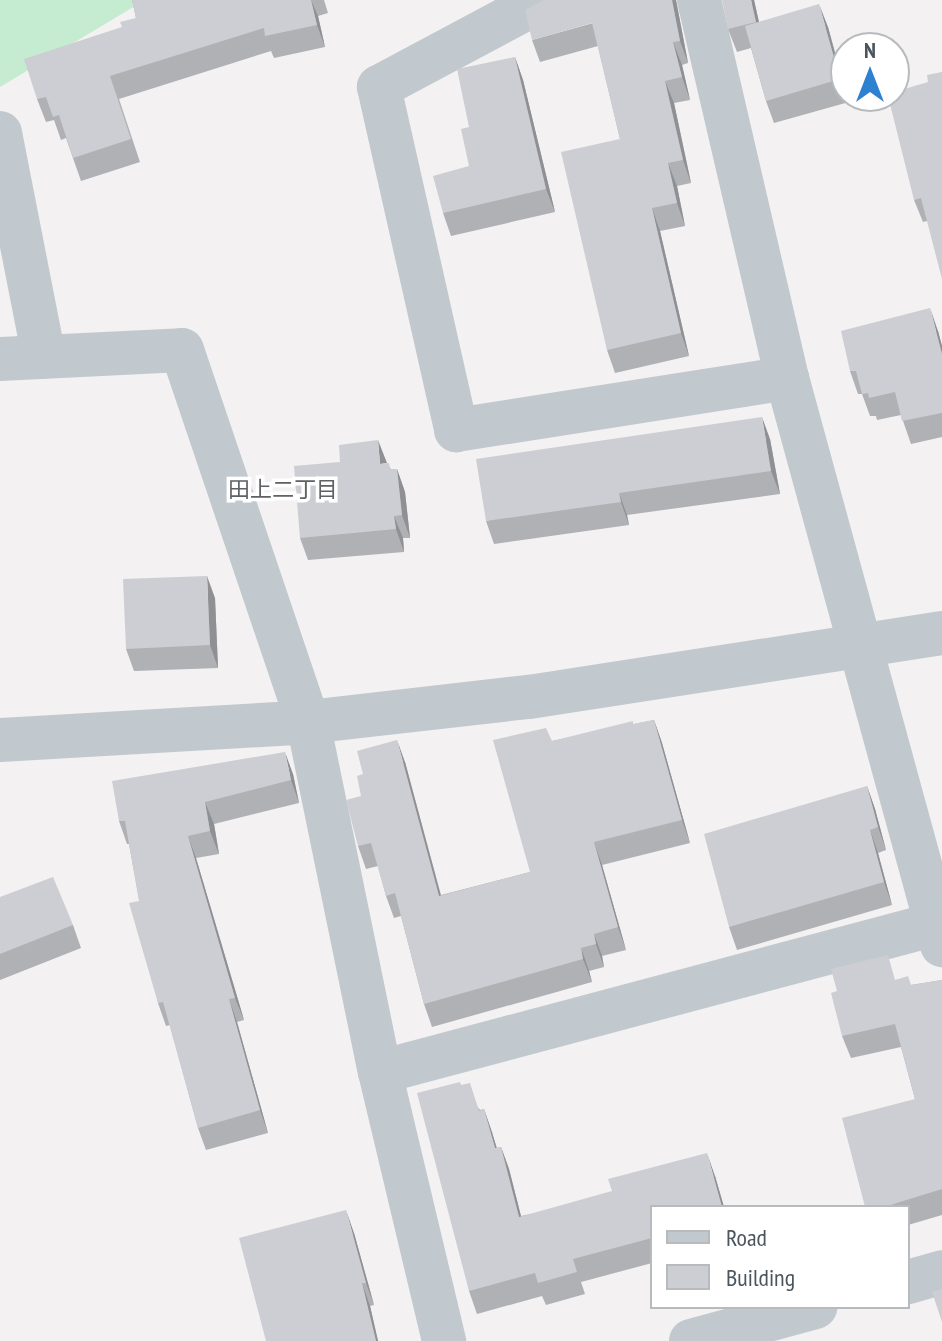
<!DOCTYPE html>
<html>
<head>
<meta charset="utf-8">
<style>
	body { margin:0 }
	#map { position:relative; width:942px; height:1341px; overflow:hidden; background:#f3f1f1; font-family:"PT Sans Narrow","Noto Sans JP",sans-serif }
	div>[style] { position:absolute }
	.green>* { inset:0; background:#c5ebd1 }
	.minor>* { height:44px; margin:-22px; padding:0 22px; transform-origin:22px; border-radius:22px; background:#c1c9ce }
	.tertiary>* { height:44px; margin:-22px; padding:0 22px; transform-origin:22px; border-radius:22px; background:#c1c9ce }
	.wall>* { inset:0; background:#afb1b5 }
	.shaded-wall>* { inset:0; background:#8f9094 }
	.building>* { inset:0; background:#ccced3 }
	span { translate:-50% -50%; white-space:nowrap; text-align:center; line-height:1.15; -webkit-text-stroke:7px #fff; paint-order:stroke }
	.neighbourhood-label { font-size:22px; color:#5e6265 }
	.legend { position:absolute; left:650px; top:1205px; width:260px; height:104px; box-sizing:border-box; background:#fff; border:2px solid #b7bbbe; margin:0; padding:10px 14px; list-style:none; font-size:24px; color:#4b555d }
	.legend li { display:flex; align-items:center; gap:16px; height:40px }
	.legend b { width:40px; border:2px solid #b7bbbe }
	.north { position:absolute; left:830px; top:32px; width:80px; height:80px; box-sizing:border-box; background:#fff; border:2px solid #b7bbbe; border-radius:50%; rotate:0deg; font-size:22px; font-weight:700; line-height:32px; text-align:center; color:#4b555d }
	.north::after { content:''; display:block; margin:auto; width:28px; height:36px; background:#2e81d0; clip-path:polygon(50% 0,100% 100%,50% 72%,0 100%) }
</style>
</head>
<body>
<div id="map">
	<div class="green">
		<i style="clip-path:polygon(0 0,145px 0,0 87px)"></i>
	</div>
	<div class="minor">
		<i style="left:542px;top:0;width:185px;rotate:151.9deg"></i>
		<i style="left:379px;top:87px;width:352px;rotate:77.3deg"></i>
		<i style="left:456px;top:430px;width:335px;rotate:-8.9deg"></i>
		<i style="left:699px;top:0;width:388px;rotate:76.9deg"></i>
		<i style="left:787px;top:378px;width:588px;rotate:74.71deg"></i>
		<i style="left:0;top:133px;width:228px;rotate:78.9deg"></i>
		<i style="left:0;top:359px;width:182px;rotate:-2.8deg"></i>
		<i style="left:182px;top:350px;width:393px;rotate:71.3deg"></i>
		<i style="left:308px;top:722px;width:357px;rotate:78.4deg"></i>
		<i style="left:380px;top:1072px;width:277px;rotate:76.6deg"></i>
		<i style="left:380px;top:1072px;width:575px;rotate:-14.91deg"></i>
		<i style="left:908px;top:1282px;width:35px;rotate:-16deg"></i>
		<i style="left:691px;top:1341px;width:129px;rotate:-15.3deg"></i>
	</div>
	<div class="tertiary">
		<i style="left:0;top:740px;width:309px;rotate:-3.3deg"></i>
		<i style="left:308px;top:722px;width:222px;rotate:-6.5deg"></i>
		<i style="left:529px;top:697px;width:418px;rotate:-8.8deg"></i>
	</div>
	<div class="wall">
		<i style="clip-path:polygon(132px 0,324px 0,328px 13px,318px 16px,325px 47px,274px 58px,271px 51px,119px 99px,140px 162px,81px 181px,66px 138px,61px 140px,54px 120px,46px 122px,37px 99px,122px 27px,136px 18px)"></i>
		<i style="clip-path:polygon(676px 0,688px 63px,682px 65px,690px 100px,674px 103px,691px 183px,677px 186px,685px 226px,660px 231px,689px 356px,615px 373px,607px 350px,620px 139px,598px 46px,540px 62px,532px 40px)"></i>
		<i style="clip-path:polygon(754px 0,759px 22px,828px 27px,849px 102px,774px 123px,766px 101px,751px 48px,737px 52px,728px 29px)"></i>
		<i style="clip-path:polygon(515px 57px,523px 80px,555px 212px,451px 236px,443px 213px,469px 166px,469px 127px)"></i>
		<i style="clip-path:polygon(942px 72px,927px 221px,923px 222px,914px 200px,928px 82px)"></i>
		<i style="clip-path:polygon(938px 331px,942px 346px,942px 437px,911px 444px,901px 415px,877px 420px,876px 416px,870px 416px,862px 394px,858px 394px,850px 371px)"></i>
		<i style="clip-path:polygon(770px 439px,780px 494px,627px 515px,629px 525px,494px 544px,486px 521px)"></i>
		<i style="clip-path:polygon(387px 464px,391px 469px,397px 469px,405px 492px,410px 538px,403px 538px,404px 552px,308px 560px,300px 538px)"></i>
		<i style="clip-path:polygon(215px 598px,218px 668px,134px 671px,126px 649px)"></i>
		<i style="clip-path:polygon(654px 720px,662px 743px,690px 843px,602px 865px,626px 950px,602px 956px,604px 967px,589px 971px,592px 982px,432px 1027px,424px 1004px,401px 916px,394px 918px,386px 896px,378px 866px,366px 869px,358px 846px,361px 796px,405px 762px,441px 895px,530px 872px,552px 741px)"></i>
		<i style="clip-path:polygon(293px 774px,299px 803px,214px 824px,219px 854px,196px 858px,244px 1020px,237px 1022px,268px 1133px,206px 1150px,198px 1128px,170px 1025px,166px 1026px,158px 1003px,129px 844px,127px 844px,119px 821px)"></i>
		<i style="clip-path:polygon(867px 786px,875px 809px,886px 850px,878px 853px,892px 905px,737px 950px,729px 927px)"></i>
		<i style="clip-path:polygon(0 897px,73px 925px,81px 948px,0 980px)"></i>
		<i style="clip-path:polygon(897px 980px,911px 985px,942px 980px,942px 1215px,908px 1225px,908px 1207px,865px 1207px,915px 1099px,901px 1047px,851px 1058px,842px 1036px)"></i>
		<i style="clip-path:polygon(461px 1085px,480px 1110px,484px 1109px,497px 1148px,501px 1147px,509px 1169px,521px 1216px,715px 1176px,724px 1207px,652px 1207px,652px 1263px,581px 1282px,585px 1294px,546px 1305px,542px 1296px,477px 1314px,469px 1291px)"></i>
		<i style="clip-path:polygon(354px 1233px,374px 1305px,370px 1306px,378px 1341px,266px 1341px)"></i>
	</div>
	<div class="shaded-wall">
		<i style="clip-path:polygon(311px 0,318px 16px,325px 47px,317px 25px)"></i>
		<i style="clip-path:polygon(672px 0,676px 0,688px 63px,680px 41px)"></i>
		<i style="clip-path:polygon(751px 0,754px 0,764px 45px,756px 22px)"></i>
		<i style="clip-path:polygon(819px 4px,828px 27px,846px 95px,840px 79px)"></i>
		<i style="clip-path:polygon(673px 42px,682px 65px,690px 100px,682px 77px)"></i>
		<i style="clip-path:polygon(515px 57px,523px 80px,555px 212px,546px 189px)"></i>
		<i style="clip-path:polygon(665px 81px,674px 103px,691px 183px,683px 160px)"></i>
		<i style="clip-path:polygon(668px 163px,677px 186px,685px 226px,677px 203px)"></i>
		<i style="clip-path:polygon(652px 208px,660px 231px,689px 356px,681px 333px)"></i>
		<i style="clip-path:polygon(930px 308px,938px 331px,942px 346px,942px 354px)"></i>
		<i style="clip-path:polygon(762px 417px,770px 439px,780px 494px,771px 471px)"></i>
		<i style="clip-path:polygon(378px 440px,387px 463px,380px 464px)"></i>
		<i style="clip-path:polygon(397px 469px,405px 492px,410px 538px,402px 515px)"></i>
		<i style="clip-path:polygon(619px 493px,627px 515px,629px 525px,621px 502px)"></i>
		<i style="clip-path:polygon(394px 516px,403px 538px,404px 552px,396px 529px)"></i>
		<i style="clip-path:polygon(207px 576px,215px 598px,218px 668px,210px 645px)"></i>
		<i style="clip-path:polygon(654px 720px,662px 743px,690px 843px,682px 820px)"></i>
		<i style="clip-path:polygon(397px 740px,405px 762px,447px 919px,439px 896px)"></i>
		<i style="clip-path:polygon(285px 752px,293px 774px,299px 803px,291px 780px)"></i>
		<i style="clip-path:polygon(867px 786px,875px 809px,886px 850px,878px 827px)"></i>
		<i style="clip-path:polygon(205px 802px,214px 824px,219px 854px,210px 831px)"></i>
		<i style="clip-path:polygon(870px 830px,878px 853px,892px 905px,884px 882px)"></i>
		<i style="clip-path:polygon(188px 836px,196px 858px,244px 1020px,235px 998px)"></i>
		<i style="clip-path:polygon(594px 842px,602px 865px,626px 950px,618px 927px)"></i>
		<i style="clip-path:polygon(594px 934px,602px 956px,604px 967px,596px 944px)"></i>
		<i style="clip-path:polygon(581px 948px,589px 971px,592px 982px,583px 959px)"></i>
		<i style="clip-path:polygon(229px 999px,237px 1022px,268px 1133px,260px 1110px)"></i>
		<i style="clip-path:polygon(484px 1109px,492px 1132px,503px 1171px,495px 1148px)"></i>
		<i style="clip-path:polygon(501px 1147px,509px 1169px,527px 1240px,519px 1217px)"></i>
		<i style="clip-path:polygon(707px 1153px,715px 1176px,724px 1207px,722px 1207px)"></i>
		<i style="clip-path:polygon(346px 1210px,354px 1233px,374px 1305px,366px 1283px)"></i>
		<i style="clip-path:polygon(362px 1283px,370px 1306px,378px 1341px,376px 1341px)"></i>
	</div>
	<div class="building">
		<i style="clip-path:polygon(132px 0,311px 0,317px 25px,265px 36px,264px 28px,110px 76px,131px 139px,73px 158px,59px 115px,53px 117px,46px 97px,37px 99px,24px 59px,122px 27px,120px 22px,136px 18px)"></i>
		<i style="clip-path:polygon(544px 0,672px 0,680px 41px,673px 42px,682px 77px,665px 81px,683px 160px,668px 163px,677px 203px,652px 208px,681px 333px,607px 350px,561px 152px,620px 139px,592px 23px,532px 40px,525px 10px)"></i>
		<i style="clip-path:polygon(722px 0,751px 0,756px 22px,728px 29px)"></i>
		<i style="clip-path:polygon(819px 4px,840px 79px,766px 101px,745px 26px)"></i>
		<i style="clip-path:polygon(515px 57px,546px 189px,443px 213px,433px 176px,469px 166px,461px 129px,469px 127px,457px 69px)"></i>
		<i style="clip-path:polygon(942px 72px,942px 279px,921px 198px,914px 200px,888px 96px,894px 96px,894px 92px,928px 82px,927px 75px)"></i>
		<i style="clip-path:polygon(930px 308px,942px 354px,942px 413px,902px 421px,895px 392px,869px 398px,868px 393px,862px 394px,856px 371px,850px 371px,841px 331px)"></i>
		<i style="clip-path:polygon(762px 417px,771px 471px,619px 493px,621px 502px,486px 521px,476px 459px)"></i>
		<i style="clip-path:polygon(378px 440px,380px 464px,389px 463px,390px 469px,397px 469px,402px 515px,394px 516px,396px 529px,300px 538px,294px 466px,340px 462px,339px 445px)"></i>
		<i style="clip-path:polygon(207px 576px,210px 645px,126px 649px,123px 579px)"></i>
		<i style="clip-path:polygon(654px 720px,682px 820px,594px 842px,618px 927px,594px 934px,596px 944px,581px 948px,583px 959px,424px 1004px,395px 893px,386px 896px,371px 843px,358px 846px,346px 800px,361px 796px,357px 776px,363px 774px,357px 751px,397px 740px,439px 896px,530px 872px,493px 740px,546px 728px,552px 741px,633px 721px,633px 724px)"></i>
		<i style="clip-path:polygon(285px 752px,291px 780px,205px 802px,210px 831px,188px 836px,235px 998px,229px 999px,260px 1110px,198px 1128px,163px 1002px,158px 1003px,129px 903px,139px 901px,125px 821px,119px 821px,112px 781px)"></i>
		<i style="clip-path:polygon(867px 786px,878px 827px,870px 830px,884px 882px,729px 927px,704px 834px)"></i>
		<i style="clip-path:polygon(53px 877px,73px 925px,0 954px,0 897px)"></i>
		<i style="clip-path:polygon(888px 955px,895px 980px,908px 976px,911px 985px,942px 980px,942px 1189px,884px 1207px,865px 1207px,842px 1118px,915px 1099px,895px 1024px,842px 1036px,831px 993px,837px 991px,831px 969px)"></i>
		<i style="clip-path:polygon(460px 1082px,461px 1085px,470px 1083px,479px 1111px,484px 1109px,495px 1148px,501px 1147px,519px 1217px,612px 1191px,608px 1179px,707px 1153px,722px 1207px,652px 1207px,652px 1238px,573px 1259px,577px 1272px,538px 1283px,535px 1273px,469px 1291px,417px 1093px)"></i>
		<i style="clip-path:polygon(346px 1210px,366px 1283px,362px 1283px,376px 1341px,266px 1341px,239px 1238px)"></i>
		<i style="clip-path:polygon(942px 1289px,942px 1322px,932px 1292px)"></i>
	</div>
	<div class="neighbourhood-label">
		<span style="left:283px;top:490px">田上二丁目</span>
	</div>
	<ul class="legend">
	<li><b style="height:10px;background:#c1c9ce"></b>Road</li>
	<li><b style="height:22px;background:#ccced3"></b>Building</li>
	</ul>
	<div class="north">N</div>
</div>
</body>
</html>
